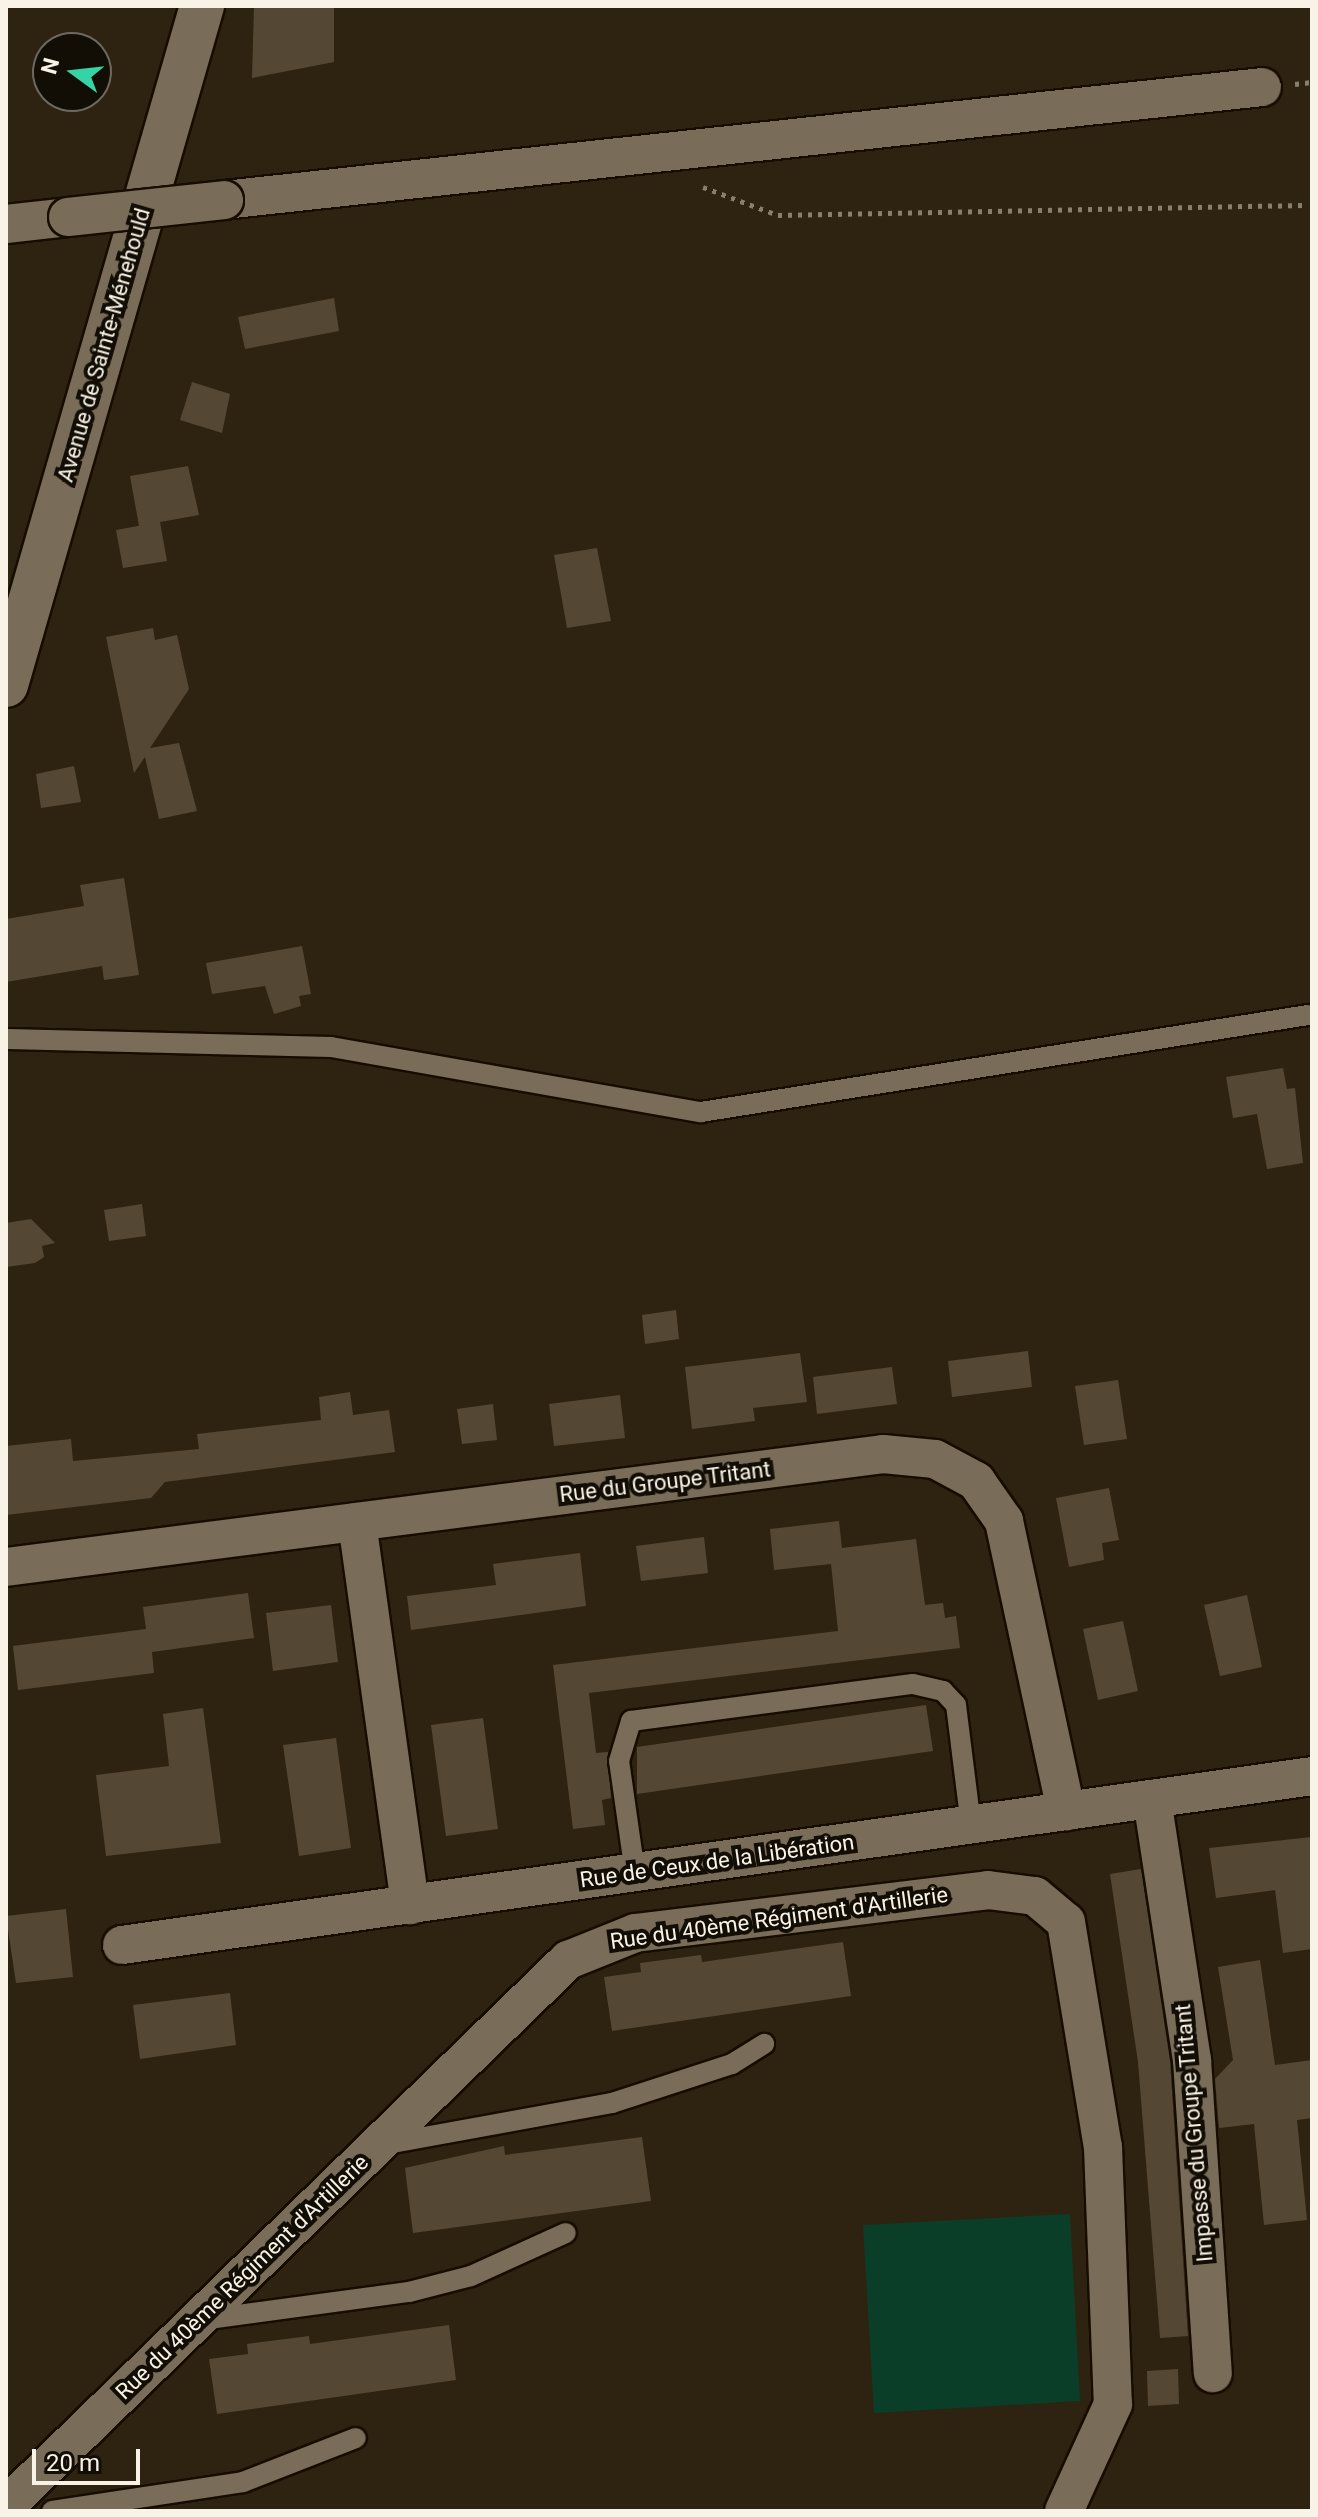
<!DOCTYPE html>
<html>
<head>
<meta charset="utf-8">
<style>
	body { margin:0 }
	#map { position:relative; width:1318px; height:2517px; overflow:hidden; background:#2e2311; font-family:Roboto,sans-serif }
	div>[style] { position:absolute }
	.green>* { inset:0; background:#0b3e29 }
	.building>* { inset:0; background:#544834 }
	.path>* { height:5px; margin-top:-2.5px; transform-origin:0; background:repeating-linear-gradient(90deg,#887f6f 0 4px,transparent 0 10px) }
	.roads { filter:drop-shadow(2px 0 #160c00) drop-shadow(-2px 0 #160c00) drop-shadow(0 2px #160c00) drop-shadow(0 -2px #160c00) }
	.service>* { height:20px; margin:-10px; padding:0 10px; transform-origin:10px; border-radius:10px; background:#796c58 }
	.minor>* { height:38px; margin:-19px; padding:0 19px; transform-origin:19px; border-radius:19px; background:#796c58 }
	.secondary>* { height:44px; margin:-22px; padding:0 22px; transform-origin:22px; border-radius:22px; background:#796c58 }
	.bridges { filter:drop-shadow(2px 0 #160c00) drop-shadow(-2px 0 #160c00) drop-shadow(0 2px #160c00) drop-shadow(0 -2px #160c00) }
	.minor-bridge>* { height:38px; margin:-19px; padding:0 19px; transform-origin:19px; border-radius:19px; background:#796c58 }
	span { translate:-50% -50%; white-space:nowrap; text-align:center; line-height:1.15; -webkit-text-stroke:8px #120e06; paint-order:stroke }
	.street-label { font-size:22px; color:#f9f2e6 }
	.frame { position:absolute; inset:0; border:8px solid #f9f2e6; pointer-events:none }
	.north { position:absolute; left:32px; top:32px; width:80px; height:80px; box-sizing:border-box; background:#120e06; border:2px solid #6e6960; border-radius:50%; rotate:285deg; font-size:22px; font-weight:700; line-height:32px; text-align:center; color:#f9f2e6 }
	.north::after { content:''; display:block; margin:auto; width:28px; height:36px; background:#35d4a7; clip-path:polygon(50% 0,100% 100%,50% 72%,0 100%) }
	.scale { position:absolute; left:32px; top:2449px; width:108px; height:36px; box-sizing:border-box; border:4px solid #f9f2e6; border-top:0; padding-left:10px; font-size:24px; line-height:28px; white-space:nowrap; color:#f9f2e6; -webkit-text-stroke:6px #120e06; paint-order:stroke }
</style>
</head>
<body>
<div id="map">
	<div class="green">
		<i style="clip-path:polygon(1070px 2214px,1080px 2401px,874px 2413px,863px 2225px)"></i>
	</div>
	<div class="building">
		<i style="clip-path:polygon(254px 6px,334px 6px,334px 62px,252px 78px)"></i>
		<i style="clip-path:polygon(334px 298px,339px 331px,245px 349px,238px 317px)"></i>
		<i style="clip-path:polygon(192px 382px,230px 394px,222px 433px,180px 420px)"></i>
		<i style="clip-path:polygon(188px 466px,199px 515px,160px 522px,167px 561px,123px 568px,116px 530px,149px 524px,139px 526px,130px 476px)"></i>
		<i style="clip-path:polygon(597px 548px,611px 621px,567px 628px,554px 555px)"></i>
		<i style="clip-path:polygon(153px 628px,155px 640px,177px 635px,189px 689px,150px 748px,179px 743px,197px 811px,159px 819px,145px 757px,134px 773px,106px 637px)"></i>
		<i style="clip-path:polygon(74px 766px,81px 802px,41px 808px,36px 774px)"></i>
		<i style="clip-path:polygon(124px 878px,139px 975px,104px 980px,102px 966px,6px 982px,6px 919px,84px 906px,80px 885px)"></i>
		<i style="clip-path:polygon(302px 946px,311px 994px,299px 996px,301px 1006px,274px 1014px,265px 986px,212px 994px,206px 963px)"></i>
		<i style="clip-path:polygon(1283px 1068px,1287px 1089px,1295px 1088px,1303px 1163px,1267px 1169px,1257px 1114px,1233px 1118px,1226px 1077px)"></i>
		<i style="clip-path:polygon(142px 1204px,146px 1236px,109px 1241px,104px 1210px)"></i>
		<i style="clip-path:polygon(31px 1219px,55px 1243px,42px 1246px,44px 1257px,35px 1263px,6px 1267px,6px 1223px)"></i>
		<i style="clip-path:polygon(676px 1310px,679px 1339px,645px 1344px,642px 1315px)"></i>
		<i style="clip-path:polygon(1028px 1351px,1032px 1387px,952px 1397px,948px 1361px)"></i>
		<i style="clip-path:polygon(800px 1353px,807px 1402px,753px 1408px,755px 1421px,692px 1429px,685px 1367px)"></i>
		<i style="clip-path:polygon(892px 1367px,897px 1404px,817px 1414px,813px 1377px)"></i>
		<i style="clip-path:polygon(1118px 1380px,1127px 1439px,1084px 1445px,1075px 1386px)"></i>
		<i style="clip-path:polygon(350px 1392px,353px 1415px,389px 1410px,395px 1452px,165px 1482px,151px 1498px,6px 1515px,6px 1446px,71px 1439px,73px 1461px,199px 1449px,197px 1434px,321px 1420px,319px 1397px)"></i>
		<i style="clip-path:polygon(620px 1395px,625px 1438px,554px 1446px,549px 1404px)"></i>
		<i style="clip-path:polygon(493px 1404px,497px 1440px,462px 1444px,457px 1409px)"></i>
		<i style="clip-path:polygon(1109px 1488px,1119px 1540px,1102px 1543px,1104px 1560px,1069px 1567px,1056px 1498px)"></i>
		<i style="clip-path:polygon(839px 1521px,842px 1548px,916px 1539px,925px 1605px,943px 1603px,945px 1618px,956px 1616px,960px 1648px,589px 1693px,596px 1753px,608px 1752px,611px 1798px,602px 1800px,605px 1825px,573px 1829px,553px 1665px,838px 1631px,831px 1564px,774px 1570px,770px 1529px)"></i>
		<i style="clip-path:polygon(704px 1537px,708px 1573px,641px 1581px,636px 1546px)"></i>
		<i style="clip-path:polygon(580px 1553px,586px 1606px,411px 1630px,407px 1596px,496px 1585px,493px 1564px)"></i>
		<i style="clip-path:polygon(248px 1593px,254px 1638px,152px 1652px,154px 1673px,18px 1690px,13px 1646px,146px 1629px,143px 1607px)"></i>
		<i style="clip-path:polygon(1247px 1595px,1262px 1667px,1220px 1676px,1204px 1605px)"></i>
		<i style="clip-path:polygon(331px 1605px,338px 1662px,273px 1671px,266px 1613px)"></i>
		<i style="clip-path:polygon(1123px 1621px,1138px 1691px,1098px 1700px,1083px 1629px)"></i>
		<i style="clip-path:polygon(926px 1705px,933px 1751px,637px 1794px,637px 1747px)"></i>
		<i style="clip-path:polygon(203px 1708px,221px 1843px,106px 1856px,96px 1775px,169px 1766px,163px 1714px)"></i>
		<i style="clip-path:polygon(483px 1718px,498px 1829px,446px 1836px,431px 1725px)"></i>
		<i style="clip-path:polygon(336px 1738px,351px 1848px,299px 1856px,283px 1745px)"></i>
		<i style="clip-path:polygon(1312px 1837px,1312px 1949px,1283px 1953px,1275px 1890px,1216px 1898px,1209px 1848px)"></i>
		<i style="clip-path:polygon(1141px 1869px,1170px 2061px,1188px 2336px,1160px 2338px,1138px 2062px,1110px 1874px)"></i>
		<i style="clip-path:polygon(66px 1909px,73px 1977px,16px 1983px,6px 1916px)"></i>
		<i style="clip-path:polygon(843px 1942px,851px 1996px,612px 2031px,604px 1977px,641px 1972px,640px 1963px,701px 1955px,702px 1962px)"></i>
		<i style="clip-path:polygon(1260px 1960px,1275px 2065px,1312px 2060px,1312px 2118px,1297px 2120px,1307px 2220px,1264px 2225px,1254px 2124px,1219px 2128px,1215px 2079px,1233px 2060px,1218px 1967px)"></i>
		<i style="clip-path:polygon(230px 1993px,236px 2045px,140px 2059px,133px 2005px)"></i>
		<i style="clip-path:polygon(642px 2137px,651px 2201px,413px 2233px,405px 2168px,504px 2146px,505px 2155px)"></i>
		<i style="clip-path:polygon(449px 2325px,456px 2380px,217px 2414px,209px 2359px,248px 2354px,247px 2344px,309px 2336px,310px 2344px)"></i>
		<i style="clip-path:polygon(1178px 2369px,1179px 2404px,1148px 2406px,1147px 2371px)"></i>
	</div>
	<div class="path">
		<i style="left:1295px;top:84px;width:17px;rotate:-7deg"></i>
		<i style="left:703px;top:187px;width:80px;rotate:20.5deg"></i>
		<i style="left:778px;top:215px;width:526px;rotate:-1.09deg"></i>
	</div>
	<div class="roads">
		<div class="service">
			<i style="left:6px;top:1039px;width:325px;rotate:1.4deg"></i>
			<i style="left:331px;top:1047px;width:376px;rotate:10deg"></i>
			<i style="left:701px;top:1112px;width:615px;rotate:-9.08deg"></i>
			<i style="left:635px;top:1873px;width:113px;rotate:-98.1deg"></i>
			<i style="left:619px;top:1761px;width:42px;rotate:-73.3deg"></i>
			<i style="left:631px;top:1721px;width:284px;rotate:-7.5deg"></i>
			<i style="left:913px;top:1684px;width:31px;rotate:13deg"></i>
			<i style="left:943px;top:1691px;width:19px;rotate:47deg"></i>
			<i style="left:956px;top:1705px;width:121px;rotate:82.9deg"></i>
			<i style="left:386px;top:2144px;width:230px;rotate:-10.3deg"></i>
			<i style="left:612px;top:2103px;width:126px;rotate:-18deg"></i>
			<i style="left:732px;top:2064px;width:38px;rotate:-32deg"></i>
			<i style="left:201px;top:2320px;width:210px;rotate:-7.7deg"></i>
			<i style="left:409px;top:2292px;width:64px;rotate:-14.5deg"></i>
			<i style="left:471px;top:2276px;width:104px;rotate:-24.4deg"></i>
			<i style="left:52px;top:2511px;width:193px;rotate:-8.6deg"></i>
			<i style="left:243px;top:2482px;width:121px;rotate:-21.3deg"></i>
		</div>
		<div class="minor">
			<i style="left:224px;top:200px;width:1044px;rotate:-6.21deg"></i>
			<i style="left:6px;top:224px;width:62px;rotate:-6.4deg"></i>
			<i style="left:357px;top:1522px;width:387px;rotate:82.1deg"></i>
			<i style="left:6px;top:1567px;width:884px;rotate:-7.34deg"></i>
			<i style="left:883px;top:1454px;width:52px;rotate:5.5deg"></i>
			<i style="left:935px;top:1459px;width:47px;rotate:28.2deg"></i>
			<i style="left:976px;top:1481px;width:49px;rotate:55deg"></i>
			<i style="left:1004px;top:1521px;width:297px;rotate:77.9deg"></i>
			<i style="left:1152px;top:1799px;width:264px;rotate:81.3deg"></i>
			<i style="left:1192px;top:2060px;width:314px;rotate:86.2deg"></i>
			<i style="left:122px;top:1945px;width:1202px;rotate:-8.08deg"></i>
			<i style="left:6px;top:2506px;width:784px;rotate:-44.17deg"></i>
			<i style="left:568px;top:1960px;width:72px;rotate:-21.9deg"></i>
			<i style="left:635px;top:1933px;width:356px;rotate:-6.9deg"></i>
			<i style="left:988px;top:1890px;width:47px;rotate:7.3deg"></i>
			<i style="left:1035px;top:1896px;width:40px;rotate:40deg"></i>
			<i style="left:1066px;top:1922px;width:228px;rotate:80.7deg"></i>
			<i style="left:1103px;top:2147px;width:257px;rotate:87.8deg"></i>
			<i style="left:1113px;top:2404px;width:118px;rotate:114.6deg"></i>
		</div>
		<div class="secondary">
			<i style="left:6px;top:685px;width:707px;rotate:-73.9deg"></i>
		</div>
	</div>
	<div class="bridges">
		<div class="minor-bridge">
			<i style="left:68px;top:217px;width:157px;rotate:-6.2deg"></i>
		</div>
	</div>
	<div class="street-label">
		<span style="left:104px;top:345px;rotate:-74deg">Avenue de Sainte-Ménehould</span>
		<span style="left:665px;top:1482px;rotate:-7deg">Rue du Groupe Tritant</span>
		<span style="left:717px;top:1861px;rotate:-8deg">Rue de Ceux de la Libération</span>
		<span style="left:779px;top:1918px;rotate:-8deg">Rue du 40ème Régiment d'Artillerie</span>
		<span style="left:1194px;top:2133px;rotate:-95deg">Impasse du Groupe Tritant</span>
		<span style="left:242px;top:2277px;rotate:-44deg">Rue du 40ème Régiment d'Artillerie</span>
	</div>
	<div class="frame"></div>
	<div class="north">N</div>
	<div class="scale">20 m</div>
</div>
</body>
</html>
